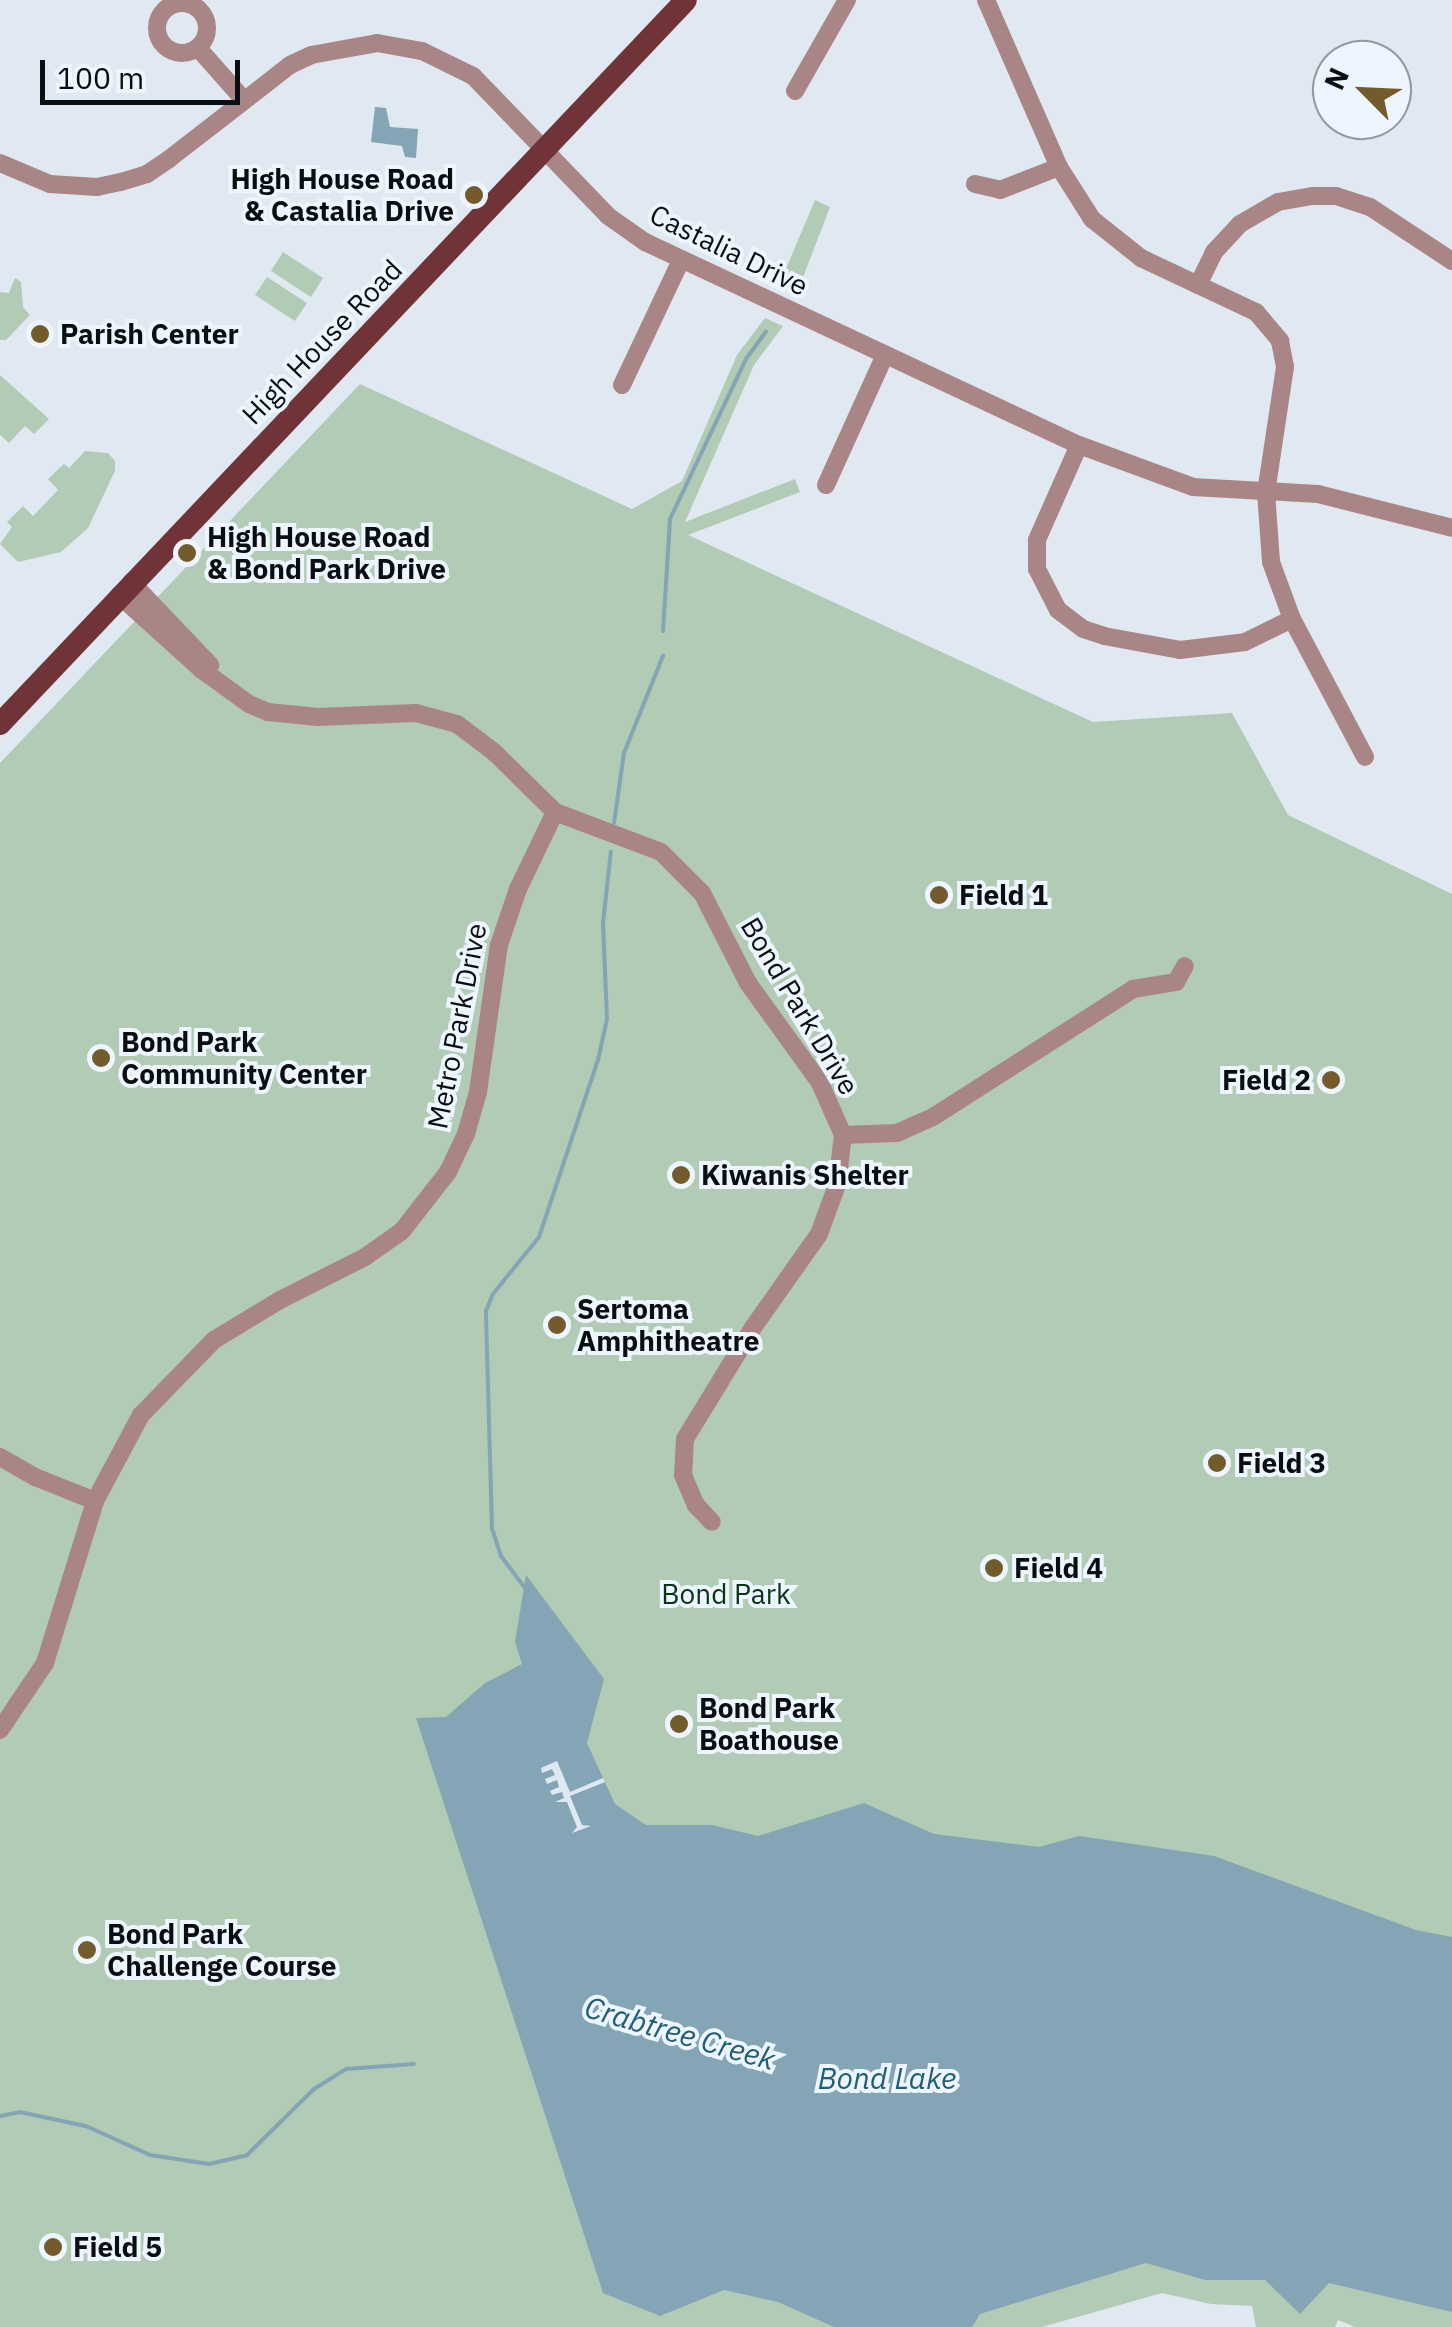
<!DOCTYPE html>
<html>
<head>
<meta charset="utf-8">
<style>
	body { margin:0 }
	#map { position:relative; width:1452px; height:2327px; overflow:hidden; background:#e0e9f1; font-family:"IBM Plex Sans",sans-serif }
	div>[style] { position:absolute }
	.green>* { inset:0; background:#b2cbb4 }
	.water>* { inset:0; background:#84a5b5 }
	.pier>* { inset:0; background:#e0e9f1 }
	.stream>* { height:4px; margin:-2px; padding:0 2px; transform-origin:2px; border-radius:2px; background:#84a5b5 }
	.minor>* { height:18px; margin:-9px; padding:0 9px; transform-origin:9px; border-radius:9px; background:#aa8585 }
	.minor>.ring { margin:-9px; padding:0; box-sizing:content-box; background:none; border:18px solid #aa8585; border-radius:50% }
	.major>* { height:22px; margin:-11px; padding:0 11px; transform-origin:11px; border-radius:11px; background:#703337 }
	.dots>* { width:28px; height:28px; translate:-50% -50%; box-sizing:border-box; border:5px solid #edf6fe; border-radius:50% }
	span { translate:-50% -50%; white-space:nowrap; text-align:center; line-height:1.15; -webkit-text-stroke:8px #edf6fe; paint-order:stroke }
	.poi-label { font-size:28px; color:#0b0e11; font-weight:700 }
	.right { translate:-100% -50%; text-align:right }
	.left { translate:0 -50%; text-align:left }
	.street-label { font-size:28px; color:#0b0e11 }
	.park-label { font-size:28px; color:#0a3413 }
	.water-label { font-size:30px; color:#225e76; font-style:italic }
	.north { position:absolute; left:1312px; top:40px; width:100px; height:100px; box-sizing:border-box; background:#edf6fe; border:2px solid #93999f; border-radius:50%; rotate:294deg; font-size:28px; font-weight:700; line-height:40px; text-align:center; color:#0b0e11 }
	.north::after { content:''; display:block; margin:auto; width:35px; height:45px; background:#745b2c; clip-path:polygon(50% 0,100% 100%,50% 72%,0 100%) }
	.scale { position:absolute; left:40px; top:60px; width:200px; height:45px; box-sizing:border-box; border:5px solid #0b0e11; border-top:0; padding-left:12px; font-size:30px; line-height:35px; white-space:nowrap; color:#0b0e11; -webkit-text-stroke:8px #edf6fe; paint-order:stroke }
</style>
</head>
<body>
<div id="map">
	<div class="green">
		<i style="clip-path:polygon(815px 200px,830px 207px,797px 293px,779px 285px)"></i>
		<i style="clip-path:polygon(283px 252px,323px 278px,311px 297px,271px 271px)"></i>
		<i style="clip-path:polygon(267px 277px,307px 303px,295px 321px,255px 295px)"></i>
		<i style="clip-path:polygon(15px 278px,21px 282px,23px 307px,30px 315px,6px 340px,0 340px,0 292px,9px 293px)"></i>
		<i style="clip-path:polygon(765px 318px,783px 326px,754px 365px,685px 522px,795px 479px,800px 492px,688px 535px,1093px 722px,1232px 713px,1288px 815px,1452px 894px,1452px 2327px,1355px 2327px,1338px 2320px,1335px 2327px,1256px 2327px,1252px 2306px,1211px 2304px,1162px 2293px,1042px 2327px,0 2327px,0 763px,360px 384px,632px 509px,682px 481px,737px 355px)"></i>
		<i style="clip-path:polygon(0 375px,49px 419px,34px 434px,25px 426px,9px 443px,0 435px)"></i>
		<i style="clip-path:polygon(85px 451px,108px 453px,115px 461px,115px 471px,88px 528px,61px 552px,18px 562px,0 544px,12px 527px,7px 522px,23px 506px,33px 516px,58px 490px,48px 479px,64px 464px,69px 468px)"></i>
	</div>
	<div class="water">
		<i style="clip-path:polygon(375px 107px,386px 108px,390px 127px,418px 129px,416px 158px,405px 157px,402px 146px,371px 142px)"></i>
		<i style="clip-path:polygon(526px 1575px,604px 1679px,587px 1743px,615px 1804px,646px 1825px,712px 1825px,758px 1836px,864px 1803px,934px 1834px,1039px 1847px,1079px 1836px,1214px 1856px,1416px 1930px,1452px 1937px,1452px 2312px,1329px 2283px,1300px 2314px,1265px 2280px,1205px 2280px,1146px 2263px,980px 2314px,972px 2327px,834px 2327px,778px 2302px,724px 2290px,660px 2316px,603px 2293px,416px 1718px,446px 1717px,485px 1683px,522px 1664px,515px 1642px)"></i>
	</div>
	<div class="pier">
		<i style="clip-path:polygon(557px 1761px,570px 1792px,603px 1778px,605px 1782px,570px 1796px,582px 1825px,591px 1826px,572px 1833px,577px 1827px,567px 1802px,555px 1802px,564px 1798px,562px 1792px,552px 1795px,550px 1791px,559px 1787px,557px 1780px,547px 1784px,545px 1779px,555px 1775px,552px 1769px,542px 1773px,541px 1768px)"></i>
	</div>
	<div class="stream">
		<i style="left:663px;top:631px;width:112px;rotate:-86.4deg"></i>
		<i style="left:670px;top:519px;width:177px;rotate:-64.6deg"></i>
		<i style="left:746px;top:359px;width:34px;rotate:-54deg"></i>
		<i style="left:614px;top:823px;width:71px;rotate:-81.9deg"></i>
		<i style="left:624px;top:753px;width:105px;rotate:-68.1deg"></i>
		<i style="left:525px;top:1588px;width:40px;rotate:-127deg"></i>
		<i style="left:501px;top:1556px;width:28px;rotate:-108deg"></i>
		<i style="left:492px;top:1529px;width:218px;rotate:-91.6deg"></i>
		<i style="left:486px;top:1311px;width:18px;rotate:-68deg"></i>
		<i style="left:493px;top:1294px;width:73px;rotate:-51.1deg"></i>
		<i style="left:539px;top:1237px;width:187px;rotate:-71.6deg"></i>
		<i style="left:598px;top:1060px;width:42px;rotate:-77.6deg"></i>
		<i style="left:607px;top:1019px;width:96px;rotate:-92.4deg"></i>
		<i style="left:603px;top:923px;width:72px;rotate:-83.7deg"></i>
		<i style="left:0;top:2116px;width:20px;rotate:-11deg"></i>
		<i style="left:20px;top:2112px;width:67px;rotate:12deg"></i>
		<i style="left:86px;top:2126px;width:70px;rotate:24.4deg"></i>
		<i style="left:150px;top:2155px;width:60px;rotate:8.7deg"></i>
		<i style="left:209px;top:2164px;width:39px;rotate:-13deg"></i>
		<i style="left:247px;top:2155px;width:94px;rotate:-44.6deg"></i>
		<i style="left:314px;top:2089px;width:38px;rotate:-32deg"></i>
		<i style="left:346px;top:2069px;width:68px;rotate:-4.2deg"></i>
	</div>
	<div class="minor">
		<i style="left:986px;top:0;width:182px;rotate:66.4deg"></i>
		<i style="left:1059px;top:167px;width:62px;rotate:57.6deg"></i>
		<i style="left:1092px;top:219px;width:63px;rotate:38.5deg"></i>
		<i style="left:1141px;top:258px;width:127px;rotate:25.2deg"></i>
		<i style="left:1256px;top:312px;width:38px;rotate:50deg"></i>
		<i style="left:1280px;top:341px;width:26px;rotate:79deg"></i>
		<i style="left:1285px;top:367px;width:126px;rotate:98.6deg"></i>
		<i style="left:1266px;top:492px;width:70px;rotate:85.9deg"></i>
		<i style="left:1271px;top:562px;width:61px;rotate:69.8deg"></i>
		<i style="left:1292px;top:619px;width:156px;rotate:62.1deg"></i>
		<i class="ring" style="left:157px;top:3px;width:32px;height:32px"></i>
		<i style="left:198px;top:48px;width:69px;rotate:48.5deg"></i>
		<i style="left:795px;top:91px;width:105px;rotate:-60.3deg"></i>
		<i style="left:0;top:163px;width:54px;rotate:22.8deg"></i>
		<i style="left:50px;top:184px;width:47px;rotate:3.7deg"></i>
		<i style="left:97px;top:187px;width:25px;rotate:-12deg"></i>
		<i style="left:121px;top:182px;width:27px;rotate:-17deg"></i>
		<i style="left:147px;top:174px;width:27px;rotate:-34deg"></i>
		<i style="left:169px;top:159px;width:153px;rotate:-37.8deg"></i>
		<i style="left:290px;top:65px;width:23px;rotate:-25deg"></i>
		<i style="left:311px;top:55px;width:67px;rotate:-10.3deg"></i>
		<i style="left:377px;top:43px;width:46px;rotate:10.1deg"></i>
		<i style="left:422px;top:51px;width:57px;rotate:26.1deg"></i>
		<i style="left:473px;top:76px;width:194px;rotate:46deg"></i>
		<i style="left:608px;top:216px;width:45px;rotate:35.1deg"></i>
		<i style="left:645px;top:242px;width:479px;rotate:25.1deg"></i>
		<i style="left:1079px;top:445px;width:121px;rotate:20.2deg"></i>
		<i style="left:1193px;top:487px;width:125px;rotate:3.2deg"></i>
		<i style="left:1318px;top:494px;width:138px;rotate:14.2deg"></i>
		<i style="left:975px;top:184px;width:26px;rotate:13deg"></i>
		<i style="left:1000px;top:190px;width:63px;rotate:-21.3deg"></i>
		<i style="left:1198px;top:285px;width:37px;rotate:-64deg"></i>
		<i style="left:1214px;top:252px;width:38px;rotate:-47deg"></i>
		<i style="left:1240px;top:224px;width:44px;rotate:-30.1deg"></i>
		<i style="left:1278px;top:202px;width:36px;rotate:-10deg"></i>
		<i style="left:1313px;top:196px;width:23px"></i>
		<i style="left:1336px;top:196px;width:36px;rotate:18deg"></i>
		<i style="left:1370px;top:207px;width:98px;rotate:33.4deg"></i>
		<i style="left:622px;top:385px;width:138px;rotate:-64.7deg"></i>
		<i style="left:1079px;top:445px;width:104px;rotate:113.9deg"></i>
		<i style="left:1037px;top:540px;width:29px;rotate:90deg"></i>
		<i style="left:1037px;top:569px;width:46px;rotate:62.9deg"></i>
		<i style="left:1058px;top:610px;width:31px;rotate:37deg"></i>
		<i style="left:1083px;top:629px;width:22px;rotate:18deg"></i>
		<i style="left:1104px;top:636px;width:77px;rotate:10.4deg"></i>
		<i style="left:1180px;top:650px;width:65px;rotate:-7deg"></i>
		<i style="left:1245px;top:642px;width:52px;rotate:-26.1deg"></i>
		<i style="left:826px;top:485px;width:143px;rotate:-65.6deg"></i>
		<i style="left:131px;top:582px;width:115px;rotate:46.4deg"></i>
		<i style="left:119px;top:595px;width:112px;rotate:42.1deg"></i>
		<i style="left:202px;top:670px;width:58px;rotate:35.9deg"></i>
		<i style="left:249px;top:704px;width:21px;rotate:23deg"></i>
		<i style="left:268px;top:712px;width:50px;rotate:5.7deg"></i>
		<i style="left:318px;top:717px;width:98px;rotate:-2.3deg"></i>
		<i style="left:416px;top:713px;width:42px;rotate:15deg"></i>
		<i style="left:457px;top:724px;width:46px;rotate:37.1deg"></i>
		<i style="left:494px;top:752px;width:86px;rotate:44.5deg"></i>
		<i style="left:555px;top:812px;width:113px;rotate:20.7deg"></i>
		<i style="left:661px;top:852px;width:58px;rotate:45deg"></i>
		<i style="left:702px;top:893px;width:101px;rotate:62.9deg"></i>
		<i style="left:748px;top:983px;width:123px;rotate:54.2deg"></i>
		<i style="left:820px;top:1083px;width:57px;rotate:66.1deg"></i>
		<i style="left:843px;top:1135px;width:50px;rotate:96.8deg"></i>
		<i style="left:837px;top:1185px;width:52px;rotate:110.2deg"></i>
		<i style="left:819px;top:1234px;width:113px;rotate:125.2deg"></i>
		<i style="left:754px;top:1326px;width:132px;rotate:121.4deg"></i>
		<i style="left:685px;top:1439px;width:36px;rotate:93deg"></i>
		<i style="left:683px;top:1475px;width:33px;rotate:67deg"></i>
		<i style="left:696px;top:1505px;width:23px;rotate:47deg"></i>
		<i style="left:843px;top:1135px;width:54px;rotate:-2.1deg"></i>
		<i style="left:897px;top:1133px;width:39px;rotate:-24deg"></i>
		<i style="left:933px;top:1117px;width:237px;rotate:-32.6deg"></i>
		<i style="left:1133px;top:989px;width:44px;rotate:-9.2deg"></i>
		<i style="left:1176px;top:982px;width:18px;rotate:-61deg"></i>
		<i style="left:0;top:1457px;width:40px;rotate:29.7deg"></i>
		<i style="left:35px;top:1477px;width:65px;rotate:21.8deg"></i>
		<i style="left:0;top:1730px;width:81px;rotate:-56.1deg"></i>
		<i style="left:45px;top:1663px;width:170px;rotate:-72.8deg"></i>
		<i style="left:95px;top:1501px;width:98px;rotate:-61.9deg"></i>
		<i style="left:141px;top:1415px;width:105px;rotate:-45.8deg"></i>
		<i style="left:214px;top:1340px;width:77px;rotate:-31.2deg"></i>
		<i style="left:280px;top:1300px;width:95px;rotate:-26.8deg"></i>
		<i style="left:365px;top:1257px;width:45px;rotate:-35.1deg"></i>
		<i style="left:402px;top:1231px;width:75px;rotate:-52.1deg"></i>
		<i style="left:448px;top:1172px;width:42px;rotate:-64.7deg"></i>
		<i style="left:466px;top:1134px;width:44px;rotate:-74.1deg"></i>
		<i style="left:478px;top:1092px;width:148px;rotate:-81.9deg"></i>
		<i style="left:499px;top:945px;width:59px;rotate:-71.3deg"></i>
		<i style="left:518px;top:889px;width:85px;rotate:-64.3deg"></i>
	</div>
	<div class="major">
		<i style="left:0;top:724px;width:997px;rotate:-46.54deg"></i>
	</div>
	<div class="dots">
		<i style="left:474px;top:195px;background:#745b2c"></i>
		<i style="left:40px;top:334px;background:#745b2c"></i>
		<i style="left:187px;top:553px;background:#745b2c"></i>
		<i style="left:939px;top:895px;background:#745b2c"></i>
		<i style="left:101px;top:1058px;background:#745b2c"></i>
		<i style="left:1331px;top:1080px;background:#745b2c"></i>
		<i style="left:681px;top:1175px;background:#745b2c"></i>
		<i style="left:557px;top:1325px;background:#745b2c"></i>
		<i style="left:1217px;top:1463px;background:#745b2c"></i>
		<i style="left:994px;top:1568px;background:#745b2c"></i>
		<i style="left:679px;top:1724px;background:#745b2c"></i>
		<i style="left:87px;top:1950px;background:#745b2c"></i>
		<i style="left:53px;top:2247px;background:#745b2c"></i>
	</div>
	<div class="poi-label">
		<span class="right" style="left:454px;top:195px">High House Road<br>&amp; Castalia Drive</span>
		<span class="left" style="left:60px;top:334px">Parish Center</span>
		<span class="left" style="left:207px;top:553px">High House Road<br>&amp; Bond Park Drive</span>
		<span class="left" style="left:959px;top:895px">Field 1</span>
		<span class="left" style="left:121px;top:1058px">Bond Park<br>Community Center</span>
		<span class="right" style="left:1311px;top:1080px">Field 2</span>
		<span class="left" style="left:701px;top:1175px">Kiwanis Shelter</span>
		<span class="left" style="left:577px;top:1325px">Sertoma<br>Amphitheatre</span>
		<span class="left" style="left:1237px;top:1463px">Field 3</span>
		<span class="left" style="left:1014px;top:1568px">Field 4</span>
		<span class="left" style="left:699px;top:1724px">Bond Park<br>Boathouse</span>
		<span class="left" style="left:107px;top:1950px">Bond Park<br>Challenge Course</span>
		<span class="left" style="left:73px;top:2247px">Field 5</span>
	</div>
	<div class="street-label">
		<span style="left:729px;top:250px;rotate:26deg">Castalia Drive</span>
		<span style="left:322px;top:342px;rotate:-46deg">High House Road</span>
		<span style="left:800px;top:1006px;rotate:59deg">Bond Park Drive</span>
		<span style="left:457px;top:1026px;rotate:-79deg">Metro Park Drive</span>
	</div>
	<div class="park-label">
		<span style="left:726px;top:1594px">Bond Park</span>
	</div>
	<div class="water-label">
		<span style="left:680px;top:2033px;rotate:16deg">Crabtree Creek</span>
		<span style="left:887px;top:2078px">Bond Lake</span>
	</div>
	<div class="north">N</div>
	<div class="scale">100 m</div>
</div>
</body>
</html>
